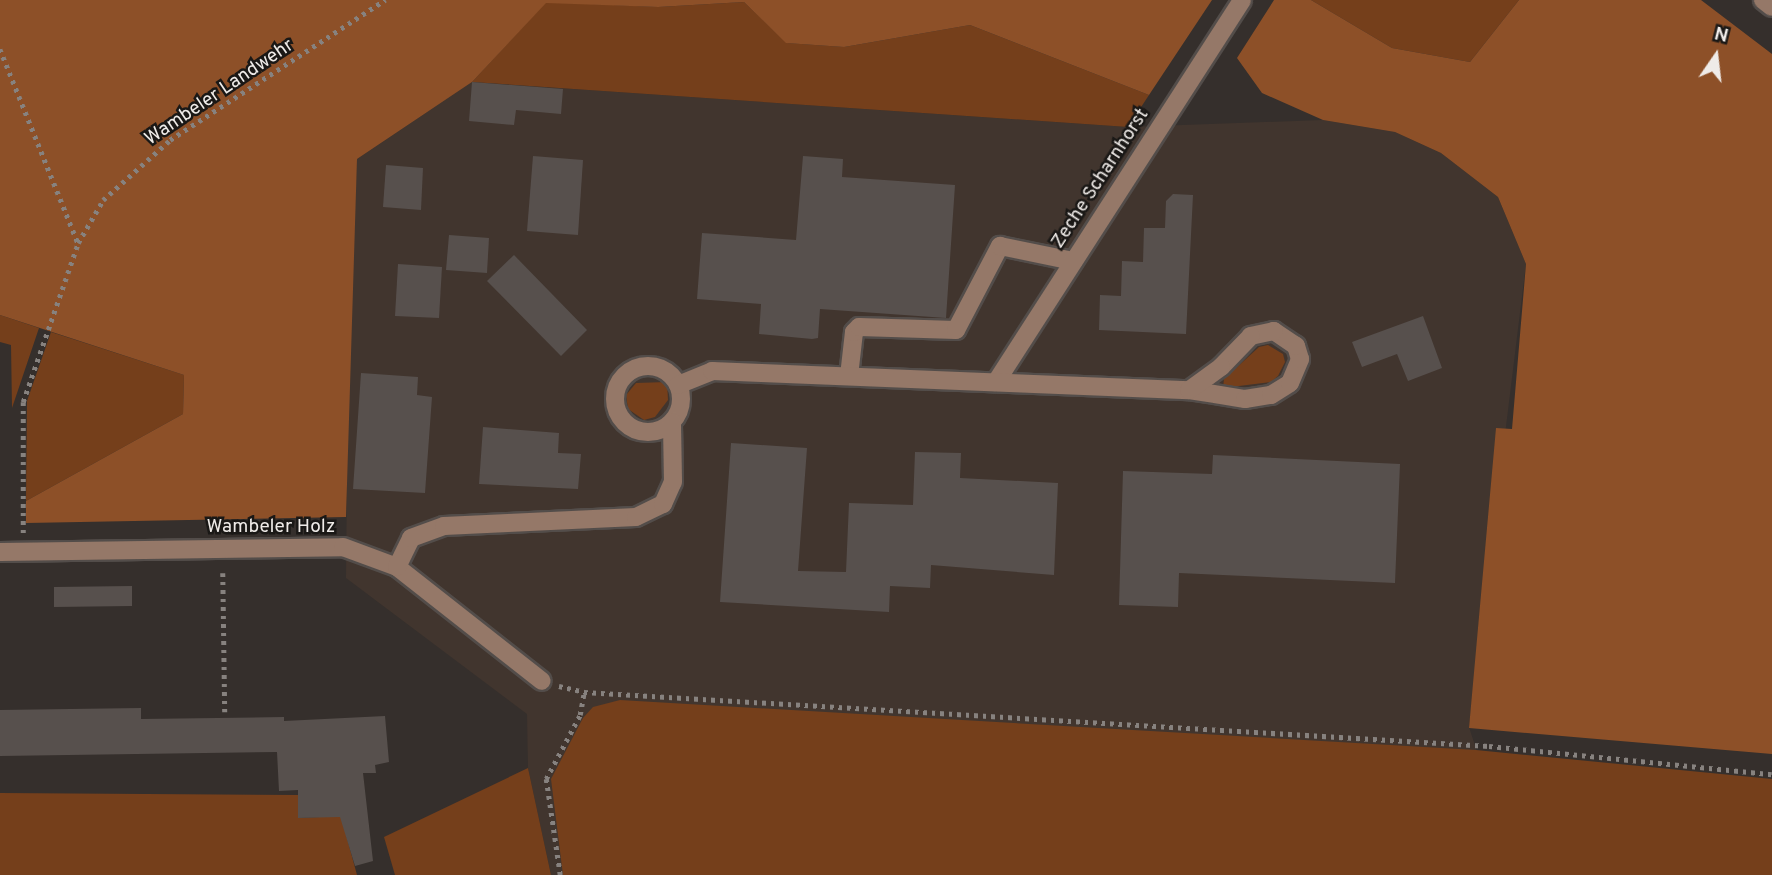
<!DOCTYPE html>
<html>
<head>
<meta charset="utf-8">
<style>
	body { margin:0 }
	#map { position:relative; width:1772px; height:875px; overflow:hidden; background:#352f2c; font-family:Overpass,sans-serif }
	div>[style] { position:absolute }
	.built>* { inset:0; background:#41352e }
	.green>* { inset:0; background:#753f1b }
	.forest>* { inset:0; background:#8d5028 }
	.building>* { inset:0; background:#57504d }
	.path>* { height:4.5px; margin-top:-2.25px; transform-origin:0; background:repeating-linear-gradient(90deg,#87827f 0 3.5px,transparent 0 8.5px) }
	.roads { filter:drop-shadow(2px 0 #534d4a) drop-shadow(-2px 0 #534d4a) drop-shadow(0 2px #534d4a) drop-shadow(0 -2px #534d4a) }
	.minor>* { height:18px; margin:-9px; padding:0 9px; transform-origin:9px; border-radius:9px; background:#957868 }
	.minor>.ring { margin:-9px; padding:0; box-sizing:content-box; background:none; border:18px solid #957868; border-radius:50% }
	span { translate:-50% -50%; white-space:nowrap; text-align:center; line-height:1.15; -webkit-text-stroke:5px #1a1816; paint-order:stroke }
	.street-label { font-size:19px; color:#efebe8 }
	.north { position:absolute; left:1681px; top:21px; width:70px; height:70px; -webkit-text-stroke:5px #1a1816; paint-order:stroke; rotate:14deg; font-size:19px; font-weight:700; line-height:28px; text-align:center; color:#efebe8 }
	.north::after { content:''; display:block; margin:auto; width:24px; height:32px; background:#efebe8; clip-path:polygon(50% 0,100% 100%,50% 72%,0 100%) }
</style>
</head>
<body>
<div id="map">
	<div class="built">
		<i style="clip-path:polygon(472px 82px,1128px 127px,1323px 120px,1395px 132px,1441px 153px,1498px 197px,1526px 264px,1469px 727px,1517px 875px,551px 875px,528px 768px,527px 714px,346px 578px,348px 370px,357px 159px)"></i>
	</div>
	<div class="green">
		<i style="clip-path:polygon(1311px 0,1519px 0,1470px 62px,1392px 48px)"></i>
		<i style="clip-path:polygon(546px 2px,658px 7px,744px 2px,787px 43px,844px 47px,970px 25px,1149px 95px,1128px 127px,472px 82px)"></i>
		<i style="clip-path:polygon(0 315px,39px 328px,12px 408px,11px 345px,0 342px)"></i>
		<i style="clip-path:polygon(51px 332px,184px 375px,183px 414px,26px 501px,27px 401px)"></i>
		<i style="clip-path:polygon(1268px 345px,1283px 354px,1285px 362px,1278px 376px,1271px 382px,1223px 388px,1224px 379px,1259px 347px)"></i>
		<i style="clip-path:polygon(667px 382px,668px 400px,655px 417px,644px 420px,628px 409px,626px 395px,636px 383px)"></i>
		<i style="clip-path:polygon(620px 700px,1476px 750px,1772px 779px,1772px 875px,563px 875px,551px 779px,583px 718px,593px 707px)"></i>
		<i style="clip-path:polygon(528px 768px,551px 875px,395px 875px,384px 837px)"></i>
		<i style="clip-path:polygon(0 793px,298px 795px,299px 818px,341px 816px,357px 875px,0 875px)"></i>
	</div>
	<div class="forest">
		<i style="clip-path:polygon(0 0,1212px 0,1149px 95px,970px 25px,844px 47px,786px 43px,744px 2px,658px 7px,546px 3px,472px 82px,357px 159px,346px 517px,26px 523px,26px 501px,183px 414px,184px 375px,0 315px)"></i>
		<i style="clip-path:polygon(1274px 0,1311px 0,1392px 48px,1470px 62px,1519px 0,1701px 0,1772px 54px,1772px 754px,1469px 728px,1496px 428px,1512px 429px,1526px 264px,1498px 197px,1441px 153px,1395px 132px,1323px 120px,1262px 93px,1237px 58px)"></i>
	</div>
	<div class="building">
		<i style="clip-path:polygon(472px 82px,563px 89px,561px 114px,516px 110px,514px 125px,469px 121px)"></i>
		<i style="clip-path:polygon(533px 156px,583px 160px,578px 235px,527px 231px)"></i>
		<i style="clip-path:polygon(803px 156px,843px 159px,842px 177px,955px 185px,946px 318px,820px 309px,818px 338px,812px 339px,759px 334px,761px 304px,697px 299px,702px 233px,796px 240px)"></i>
		<i style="clip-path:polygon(386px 165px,423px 168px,421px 210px,383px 207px)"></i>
		<i style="clip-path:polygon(1173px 194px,1193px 195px,1186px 334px,1099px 330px,1100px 295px,1121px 296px,1122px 261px,1143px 262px,1144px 228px,1165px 228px,1166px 201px)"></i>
		<i style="clip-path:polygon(449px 235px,489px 238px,487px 273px,446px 270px)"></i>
		<i style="clip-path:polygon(514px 255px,587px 330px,561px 356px,487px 281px)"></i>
		<i style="clip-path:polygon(398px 264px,442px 267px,439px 318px,395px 316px)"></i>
		<i style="clip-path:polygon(1423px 316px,1442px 368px,1408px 381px,1397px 354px,1362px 367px,1352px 342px)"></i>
		<i style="clip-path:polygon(361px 373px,418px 377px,417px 395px,432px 397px,425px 493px,353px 489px)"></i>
		<i style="clip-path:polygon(483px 427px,559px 433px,558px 453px,581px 454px,578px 489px,479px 484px)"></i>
		<i style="clip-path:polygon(731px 443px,807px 448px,798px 571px,846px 572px,849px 503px,913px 505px,915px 452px,961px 453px,960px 478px,1058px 483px,1054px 575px,931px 565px,930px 588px,890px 586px,889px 612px,720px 602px)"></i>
		<i style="clip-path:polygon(1213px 455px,1400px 464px,1395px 583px,1179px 573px,1178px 607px,1119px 605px,1123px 471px,1212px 474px)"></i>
		<i style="clip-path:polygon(132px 586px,132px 606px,54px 607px,54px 587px)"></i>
		<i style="clip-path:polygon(141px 708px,141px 719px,284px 717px,284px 721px,385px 716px,389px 762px,375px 765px,376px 773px,363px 773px,373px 861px,355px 866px,340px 817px,298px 818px,298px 790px,279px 791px,277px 752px,0 756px,0 710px)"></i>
	</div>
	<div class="path">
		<i style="left:0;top:49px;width:209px;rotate:68.1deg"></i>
		<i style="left:23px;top:533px;width:131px;rotate:-90deg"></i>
		<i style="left:23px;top:402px;width:168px;rotate:-70.9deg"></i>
		<i style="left:78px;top:243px;width:50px;rotate:-59.8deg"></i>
		<i style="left:103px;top:200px;width:90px;rotate:-41.8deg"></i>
		<i style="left:170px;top:140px;width:257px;rotate:-33.1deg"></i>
		<i style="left:223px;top:573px;width:139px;rotate:89.2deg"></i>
		<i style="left:559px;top:686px;width:26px;rotate:13deg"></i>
		<i style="left:584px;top:692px;width:907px;rotate:3.41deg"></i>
		<i style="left:1489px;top:746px;width:284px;rotate:5.7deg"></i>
		<i style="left:560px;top:875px;width:97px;rotate:-98.3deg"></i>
		<i style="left:546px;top:779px;width:72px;rotate:-62deg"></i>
		<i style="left:580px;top:715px;width:23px;rotate:-80deg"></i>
	</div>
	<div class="roads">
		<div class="minor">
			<i style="left:1763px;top:0;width:11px;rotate:38deg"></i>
			<i class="ring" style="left:615px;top:366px;width:48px;height:48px"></i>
			<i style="left:849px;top:376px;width:44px;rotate:-83.5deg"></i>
			<i style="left:854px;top:332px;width:7px;rotate:-45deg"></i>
			<i style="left:859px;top:327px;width:97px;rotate:1.8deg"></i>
			<i style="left:956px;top:330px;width:95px;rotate:-62.4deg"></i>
			<i style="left:1000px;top:246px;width:75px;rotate:11.6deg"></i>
			<i style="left:996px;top:382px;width:454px;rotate:-57.2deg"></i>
			<i style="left:678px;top:385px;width:37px;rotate:-22deg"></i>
			<i style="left:712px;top:371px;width:477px;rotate:2.3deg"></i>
			<i style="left:1189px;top:390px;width:57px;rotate:9.1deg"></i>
			<i style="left:1245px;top:399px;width:26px;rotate:-9deg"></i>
			<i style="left:1271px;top:395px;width:22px;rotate:-32deg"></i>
			<i style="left:1290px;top:383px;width:26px;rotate:-67deg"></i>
			<i style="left:1300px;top:359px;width:14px;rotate:-107deg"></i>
			<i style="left:1296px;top:346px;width:27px;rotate:-146deg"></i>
			<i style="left:1274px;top:331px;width:24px;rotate:168deg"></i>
			<i style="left:1251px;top:336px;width:43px;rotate:134.1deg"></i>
			<i style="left:1221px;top:367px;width:39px;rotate:144deg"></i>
			<i style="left:0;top:552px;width:343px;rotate:-0.8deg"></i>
			<i style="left:343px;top:547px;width:58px;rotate:20.3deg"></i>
			<i style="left:397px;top:567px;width:184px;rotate:38.2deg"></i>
			<i style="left:397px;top:567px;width:32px;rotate:-64deg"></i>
			<i style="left:411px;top:538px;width:35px;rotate:-20deg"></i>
			<i style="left:444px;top:526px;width:192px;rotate:-2.7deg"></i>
			<i style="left:636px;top:517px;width:30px;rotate:-26deg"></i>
			<i style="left:663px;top:504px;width:24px;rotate:-66deg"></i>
			<i style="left:673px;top:482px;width:60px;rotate:-91deg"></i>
		</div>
	</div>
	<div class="street-label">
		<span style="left:220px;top:93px;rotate:-34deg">Wambeler Landwehr</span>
		<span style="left:1101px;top:179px;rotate:-57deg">Zeche Scharnhorst</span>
		<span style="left:271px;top:528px">Wambeler Holz</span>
	</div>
	<div class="north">N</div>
</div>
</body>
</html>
